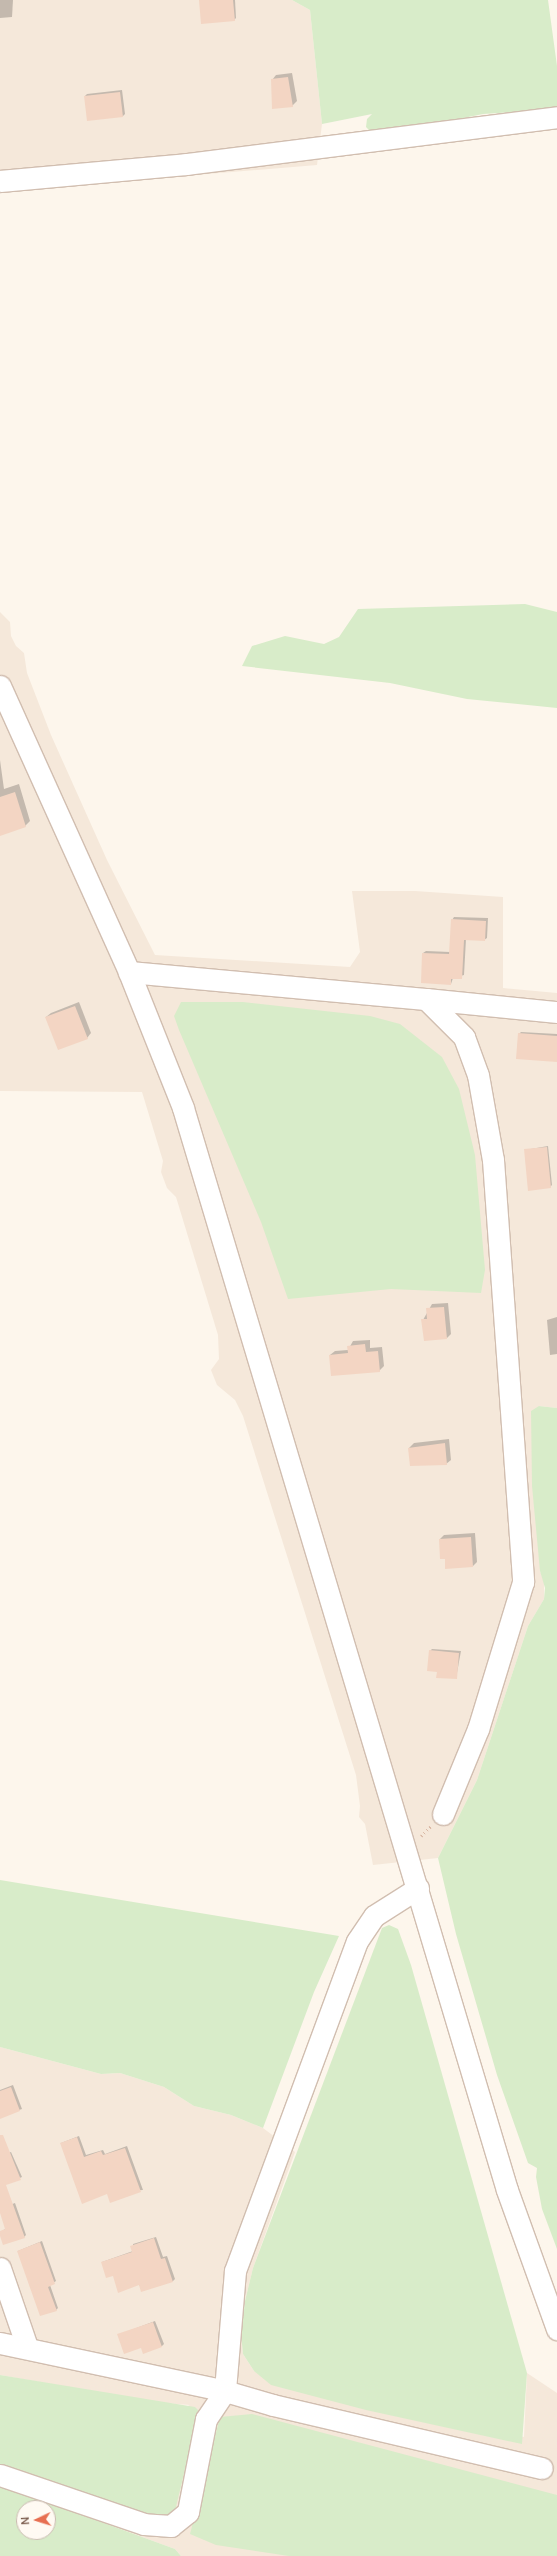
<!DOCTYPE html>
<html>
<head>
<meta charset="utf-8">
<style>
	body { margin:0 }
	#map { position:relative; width:557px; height:2556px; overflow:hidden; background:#fdf6ec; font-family:Manrope,sans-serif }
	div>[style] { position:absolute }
	.residential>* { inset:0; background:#f5e8da }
	.green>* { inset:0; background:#d8ecc9 }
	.shadow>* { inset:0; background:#0003 }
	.building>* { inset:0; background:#f3d5c3 }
	.path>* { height:2.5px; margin-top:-1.25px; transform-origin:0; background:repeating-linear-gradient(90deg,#d9b8a5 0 1px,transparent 0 4px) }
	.roads { filter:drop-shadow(1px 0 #d1beb0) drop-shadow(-1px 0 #d1beb0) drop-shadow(0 1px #d1beb0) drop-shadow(0 -1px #d1beb0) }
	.minor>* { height:21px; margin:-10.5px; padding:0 10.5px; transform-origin:10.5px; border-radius:10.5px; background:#fff }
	span { translate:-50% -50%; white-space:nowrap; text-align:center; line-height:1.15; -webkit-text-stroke:3.5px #fffaf3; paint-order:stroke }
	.north { position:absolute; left:16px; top:2500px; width:40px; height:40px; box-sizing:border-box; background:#fffaf3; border:1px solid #cabbb1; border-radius:50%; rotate:266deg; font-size:11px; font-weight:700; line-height:16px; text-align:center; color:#7a5c4d }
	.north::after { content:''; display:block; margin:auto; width:14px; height:18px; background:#e76f51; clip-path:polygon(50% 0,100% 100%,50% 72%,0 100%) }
</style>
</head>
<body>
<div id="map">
	<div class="residential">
		<i style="clip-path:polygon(0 0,292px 0,310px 10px,322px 124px,317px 165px,0 191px)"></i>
		<i style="clip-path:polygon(0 612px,10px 622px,11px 636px,16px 646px,24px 653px,27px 673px,51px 735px,107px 860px,155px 955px,350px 967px,360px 952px,352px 891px,415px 891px,503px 897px,503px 988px,557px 993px,557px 1408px,539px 1406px,540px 1571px,544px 1581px,544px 1599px,528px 1626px,477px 1780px,438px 1858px,373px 1865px,365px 1824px,359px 1817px,360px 1806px,356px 1775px,243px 1416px,235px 1400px,217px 1385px,211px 1370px,219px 1359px,218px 1335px,176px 1197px,167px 1188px,161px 1172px,163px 1161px,142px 1092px,0 1091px)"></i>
		<i style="clip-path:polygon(0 2047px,101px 2074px,120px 2073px,164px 2087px,194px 2106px,231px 2115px,263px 2128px,295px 2152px,253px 2268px,245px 2301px,241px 2335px,243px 2354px,254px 2371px,524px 2437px,527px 2373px,557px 2393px,557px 2556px,181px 2556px,175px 2549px,0 2485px,190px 2405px,151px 2402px,0 2375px)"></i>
	</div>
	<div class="green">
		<i style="clip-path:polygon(292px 0,548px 0,557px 66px,557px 109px,483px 114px,390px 133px,372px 133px,366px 127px,367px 119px,372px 114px,322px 124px,310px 10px)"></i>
		<i style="clip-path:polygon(525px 604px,557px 612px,557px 708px,467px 699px,390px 683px,242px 666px,252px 646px,285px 636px,324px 644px,339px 637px,358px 609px)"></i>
		<i style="clip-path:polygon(181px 1002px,243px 1002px,370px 1016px,400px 1024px,442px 1057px,459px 1089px,475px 1155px,485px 1270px,481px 1293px,391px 1289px,288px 1299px,261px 1222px,179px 1030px,174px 1016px)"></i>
		<i style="clip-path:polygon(539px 1406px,557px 1408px,557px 2249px,542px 2209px,536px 2177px,537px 2168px,528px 2163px,497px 2075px,456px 1934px,438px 1858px,477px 1780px,528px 1626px,544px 1599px,545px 1588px,540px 1571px,532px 1486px,531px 1411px)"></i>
		<i style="clip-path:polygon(0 1880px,339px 1936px,314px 1992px,263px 2128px,231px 2115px,194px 2106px,164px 2087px,120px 2073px,101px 2074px,0 2047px)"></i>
		<i style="clip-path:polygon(389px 1925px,398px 1929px,411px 1965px,527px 2373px,522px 2444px,366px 2410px,271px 2385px,254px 2371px,243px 2354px,241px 2335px,245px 2301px,253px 2268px,382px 1928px)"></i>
		<i style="clip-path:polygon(0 2375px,195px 2407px,198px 2410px,197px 2420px,174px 2515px,154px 2522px,0 2469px)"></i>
		<i style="clip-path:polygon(252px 2414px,557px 2495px,557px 2556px,289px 2556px,216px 2545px,190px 2534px,220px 2417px)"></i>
		<i style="clip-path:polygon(evenodd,0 2485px,175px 2549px,181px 2556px,0 2556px,0 2485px,24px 2508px,48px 2508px,48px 2532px,24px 2532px,24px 2508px)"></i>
	</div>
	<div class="shadow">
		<i style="clip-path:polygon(0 0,13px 0,12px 17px,0 18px)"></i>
		<i style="clip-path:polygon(200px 0,235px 0,236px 18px,234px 20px)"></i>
		<i style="clip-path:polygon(292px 73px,297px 101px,292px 106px,272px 80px,276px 75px)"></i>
		<i style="clip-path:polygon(122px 90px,125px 114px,123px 116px,88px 120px,85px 96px,87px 94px)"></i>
		<i style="clip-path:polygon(0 760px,4px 789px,19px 784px,30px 821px,25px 826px,0 833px)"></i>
		<i style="clip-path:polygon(454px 917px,488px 918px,487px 938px,484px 940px,466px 939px,464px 975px,453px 978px,451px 984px,423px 953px,426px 951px,450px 952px,452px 920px)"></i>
		<i style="clip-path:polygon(79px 1002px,91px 1033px,87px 1038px,46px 1017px,51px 1013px)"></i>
		<i style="clip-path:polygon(521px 1032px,557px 1034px,557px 1060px,519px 1034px)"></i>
		<i style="clip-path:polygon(548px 1146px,552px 1185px,550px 1187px,525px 1150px)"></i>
		<i style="clip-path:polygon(448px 1303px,451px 1334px,447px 1338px,423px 1320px,432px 1304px)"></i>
		<i style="clip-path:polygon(557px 1317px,557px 1354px,550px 1355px,547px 1320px)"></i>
		<i style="clip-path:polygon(370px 1340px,370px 1348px,382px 1347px,384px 1366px,379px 1371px,330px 1355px,335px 1351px,348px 1350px,353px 1341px)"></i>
		<i style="clip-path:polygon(449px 1439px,451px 1460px,446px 1464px,409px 1448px,414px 1443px)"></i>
		<i style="clip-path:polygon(475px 1533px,477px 1562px,473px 1566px,446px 1558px,440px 1539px,444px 1535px)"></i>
		<i style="clip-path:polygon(432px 1649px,461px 1651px,456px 1678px,438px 1671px,430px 1651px)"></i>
		<i style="clip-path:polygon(13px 2085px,22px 2109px,0 2116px,0 2090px)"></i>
		<i style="clip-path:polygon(79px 2136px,86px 2155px,103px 2150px,105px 2154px,127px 2146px,143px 2190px,108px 2192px,61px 2143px)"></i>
		<i style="clip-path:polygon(11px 2152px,22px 2177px,0 2186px,0 2156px)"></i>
		<i style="clip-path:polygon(15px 2203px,26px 2235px,24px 2237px,0 2233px,6px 2228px,2px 2208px)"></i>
		<i style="clip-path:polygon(156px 2237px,163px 2257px,167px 2256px,175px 2279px,173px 2281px,142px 2291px,139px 2284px,113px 2274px,102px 2262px,133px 2251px,133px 2244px)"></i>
		<i style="clip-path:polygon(42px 2241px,56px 2281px,50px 2285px,58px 2308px,56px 2310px,18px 2251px)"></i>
		<i style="clip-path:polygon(155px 2321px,164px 2344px,162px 2346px,142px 2347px,118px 2335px)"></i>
	</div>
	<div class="building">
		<i style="clip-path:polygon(199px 0,233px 0,235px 21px,201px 24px)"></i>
		<i style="clip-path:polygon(288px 77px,293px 107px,272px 109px,271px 79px)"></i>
		<i style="clip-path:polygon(120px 92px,123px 117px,87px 121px,84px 96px)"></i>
		<i style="clip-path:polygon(15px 792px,26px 827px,0 836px,0 797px)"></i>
		<i style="clip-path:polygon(451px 919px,486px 921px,485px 941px,464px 940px,462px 979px,451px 979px,451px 985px,421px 983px,422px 953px,449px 954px)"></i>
		<i style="clip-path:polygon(75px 1006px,88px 1039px,58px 1050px,45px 1017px)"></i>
		<i style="clip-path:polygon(518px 1033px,557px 1036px,557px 1062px,516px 1059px)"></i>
		<i style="clip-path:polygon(547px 1147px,551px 1188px,528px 1191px,524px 1149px)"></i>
		<i style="clip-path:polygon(444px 1307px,447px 1339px,424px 1341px,421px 1319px,427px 1319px,426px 1308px)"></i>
		<i style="clip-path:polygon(365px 1344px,366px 1352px,378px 1351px,380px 1372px,331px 1376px,329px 1355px,348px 1353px,347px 1346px)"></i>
		<i style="clip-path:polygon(445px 1443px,447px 1465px,410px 1466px,408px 1448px)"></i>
		<i style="clip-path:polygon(471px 1537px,473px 1567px,445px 1569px,445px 1559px,440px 1559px,439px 1539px)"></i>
		<i style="clip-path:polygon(429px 1650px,459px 1653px,457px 1679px,436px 1678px,437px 1672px,427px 1671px)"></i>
		<i style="clip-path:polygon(11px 2087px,20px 2111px,0 2119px,0 2091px)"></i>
		<i style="clip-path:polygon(0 2135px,3px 2135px,21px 2180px,6px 2185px,25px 2238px,3px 2245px,0 2236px,0 2231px,5px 2229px,0 2213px)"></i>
		<i style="clip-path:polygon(77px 2137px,84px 2157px,101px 2151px,103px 2155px,125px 2148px,141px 2192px,110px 2203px,107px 2194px,82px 2204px,60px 2143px)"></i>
		<i style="clip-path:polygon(154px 2238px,161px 2259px,165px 2258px,173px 2282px,141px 2292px,139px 2285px,118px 2293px,113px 2276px,106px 2278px,101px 2262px,132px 2252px,130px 2246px)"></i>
		<i style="clip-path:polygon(40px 2242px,55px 2284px,48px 2287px,57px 2311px,40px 2316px,17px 2251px)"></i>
		<i style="clip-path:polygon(153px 2322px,162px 2347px,143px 2354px,141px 2348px,124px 2354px,117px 2334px)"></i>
	</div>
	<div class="path">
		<i style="left:421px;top:1836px;width:14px;rotate:-45deg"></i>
	</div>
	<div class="roads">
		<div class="minor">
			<i style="left:0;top:181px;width:187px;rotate:-5.2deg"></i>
			<i style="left:186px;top:164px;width:374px;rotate:-7.2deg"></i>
			<i style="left:0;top:686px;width:314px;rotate:65.7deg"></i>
			<i style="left:129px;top:972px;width:146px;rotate:68.3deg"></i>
			<i style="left:183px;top:1108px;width:1129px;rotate:73.33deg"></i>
			<i style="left:507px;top:2190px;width:148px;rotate:70.2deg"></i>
			<i style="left:129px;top:972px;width:298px;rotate:5.2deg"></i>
			<i style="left:426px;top:999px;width:54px;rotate:45deg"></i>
			<i style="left:464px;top:1037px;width:40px;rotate:69.8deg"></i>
			<i style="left:478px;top:1075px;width:86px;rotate:80deg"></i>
			<i style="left:493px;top:1160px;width:423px;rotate:85.9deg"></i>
			<i style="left:523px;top:1582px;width:154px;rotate:107deg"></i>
			<i style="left:478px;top:1729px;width:92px;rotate:112.4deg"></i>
			<i style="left:426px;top:999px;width:132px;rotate:5.7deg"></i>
			<i style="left:418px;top:1888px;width:52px;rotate:147.5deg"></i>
			<i style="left:374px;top:1916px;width:30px;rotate:124deg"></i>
			<i style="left:357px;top:1941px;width:352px;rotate:110.3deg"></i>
			<i style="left:235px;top:2271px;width:120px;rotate:94.8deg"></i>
			<i style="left:225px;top:2391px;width:50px;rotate:16.3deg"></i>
			<i style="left:273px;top:2405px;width:276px;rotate:13.2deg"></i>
			<i style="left:0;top:2268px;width:83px;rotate:71.1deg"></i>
			<i style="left:0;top:2343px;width:230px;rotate:12deg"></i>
			<i style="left:225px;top:2391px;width:34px;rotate:124deg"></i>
			<i style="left:206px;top:2419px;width:95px;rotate:101deg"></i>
			<i style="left:188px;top:2512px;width:22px;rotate:141deg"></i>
			<i style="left:171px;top:2526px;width:27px;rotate:-176deg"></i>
			<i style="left:144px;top:2524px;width:152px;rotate:-161.2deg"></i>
		</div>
	</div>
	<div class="north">N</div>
</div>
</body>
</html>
